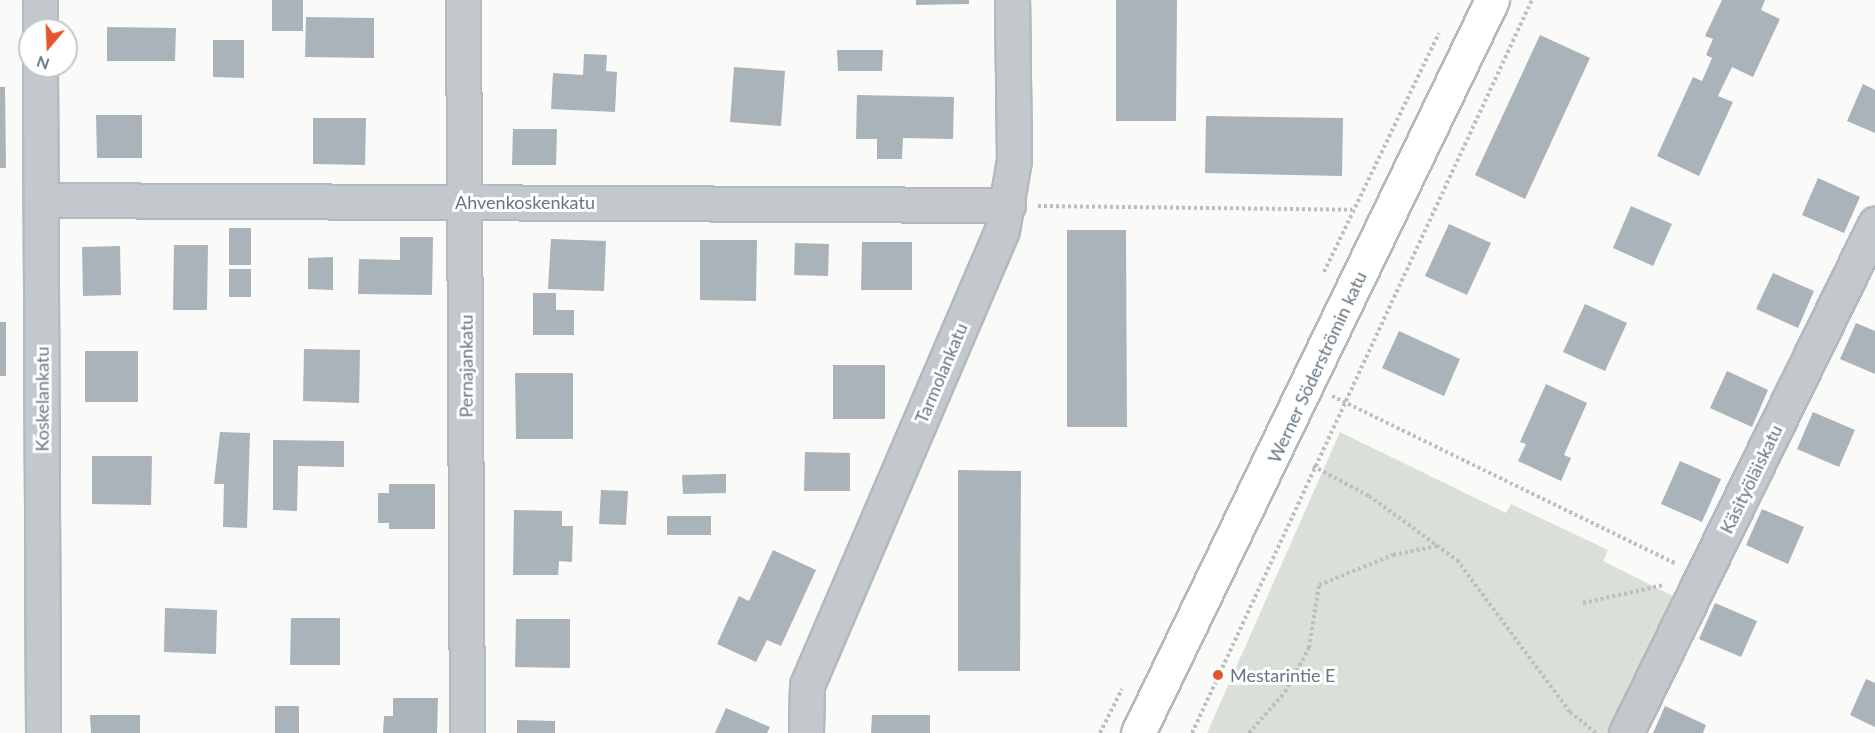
<!DOCTYPE html>
<html>
<head>
<meta charset="utf-8">
<style>
	body { margin:0 }
	#map { position:relative; width:1875px; height:733px; overflow:hidden; background:#fafaf8; font-family:Lato,sans-serif }
	div>[style] { position:absolute }
	.green>* { inset:0; background:#dadfd7 }
	.building>* { inset:0; background:#aab3b9 }
	.path>* { height:4px; margin-top:-2px; transform-origin:0; background:repeating-linear-gradient(90deg,#bbbfc2 0 3px,transparent 0 6px) }
	.roads { filter:drop-shadow(2px 0 #b3babf) drop-shadow(-2px 0 #b3babf) drop-shadow(0 2px #b3babf) drop-shadow(0 -2px #b3babf) }
	.street>* { height:33px; margin:-16.5px; padding:0 16.5px; transform-origin:16.5px; border-radius:16.5px; background:#c3c8cc }
	.secondary>* { height:33px; margin:-16.5px; padding:0 16.5px; transform-origin:16.5px; border-radius:16.5px; background:#fff }
	.dots>* { width:16px; height:16px; translate:-50% -50%; box-sizing:border-box; border:3px solid #fff; border-radius:50% }
	span { translate:-50% -50%; white-space:nowrap; text-align:center; line-height:1.15; -webkit-text-stroke:6px #fff; paint-order:stroke }
	.street-label { font-size:18px; color:#657683 }
	.poi-label { font-size:18px; color:#657683 }
	.left { translate:0 -50%; text-align:left }
	.north { position:absolute; left:18px; top:18px; width:60px; height:60px; box-sizing:border-box; background:#fff; border:2px solid #c1c8cd; border-radius:50%; rotate:199deg; font-size:16px; font-weight:700; line-height:24px; text-align:center; color:#657683 }
	.north::after { content:''; display:block; margin:auto; width:21px; height:27px; background:#e4572e; clip-path:polygon(50% 0,100% 100%,50% 72%,0 100%) }
</style>
</head>
<body>
<div id="map">
	<div class="green">
		<i style="clip-path:polygon(1340px 432px,1506px 513px,1511px 504px,1608px 550px,1603px 561px,1677px 598px,1612px 733px,1207px 733px)"></i>
	</div>
	<div class="building">
		<i style="clip-path:polygon(272px 0,303px 0,303px 31px,272px 31px)"></i>
		<i style="clip-path:polygon(916px 0,969px 0,969px 4px,916px 5px)"></i>
		<i style="clip-path:polygon(1116px 0,1177px 0,1176px 121px,1116px 121px)"></i>
		<i style="clip-path:polygon(1722px 0,1765px 0,1761px 10px,1780px 19px,1753px 77px,1732px 67px,1718px 96px,1733px 102px,1699px 176px,1657px 156px,1693px 77px,1702px 81px,1712px 58px,1706px 55px,1713px 39px,1705px 36px)"></i>
		<i style="clip-path:polygon(306px 17px,374px 18px,374px 58px,305px 57px)"></i>
		<i style="clip-path:polygon(107px 27px,176px 28px,175px 61px,107px 61px)"></i>
		<i style="clip-path:polygon(1540px 35px,1590px 58px,1525px 199px,1475px 175px)"></i>
		<i style="clip-path:polygon(213px 40px,244px 40px,244px 78px,213px 77px)"></i>
		<i style="clip-path:polygon(837px 50px,883px 50px,882px 71px,838px 71px)"></i>
		<i style="clip-path:polygon(584px 54px,607px 55px,606px 71px,617px 72px,615px 112px,551px 109px,553px 73px,583px 75px)"></i>
		<i style="clip-path:polygon(734px 67px,785px 71px,781px 126px,730px 122px)"></i>
		<i style="clip-path:polygon(1863px 84px,1875px 90px,1875px 133px,1847px 121px)"></i>
		<i style="clip-path:polygon(0 87px,5px 87px,6px 168px,0 168px)"></i>
		<i style="clip-path:polygon(857px 95px,954px 97px,953px 139px,903px 138px,902px 159px,877px 159px,877px 139px,856px 139px)"></i>
		<i style="clip-path:polygon(96px 115px,142px 115px,142px 158px,97px 158px)"></i>
		<i style="clip-path:polygon(1206px 116px,1343px 118px,1342px 176px,1205px 173px)"></i>
		<i style="clip-path:polygon(313px 118px,366px 118px,365px 165px,313px 164px)"></i>
		<i style="clip-path:polygon(513px 129px,557px 129px,556px 165px,512px 165px)"></i>
		<i style="clip-path:polygon(1818px 178px,1860px 197px,1844px 233px,1802px 215px)"></i>
		<i style="clip-path:polygon(1631px 206px,1672px 224px,1653px 266px,1613px 248px)"></i>
		<i style="clip-path:polygon(1449px 224px,1491px 243px,1467px 295px,1425px 276px)"></i>
		<i style="clip-path:polygon(229px 228px,251px 228px,251px 265px,229px 265px)"></i>
		<i style="clip-path:polygon(1067px 230px,1126px 230px,1127px 427px,1067px 427px)"></i>
		<i style="clip-path:polygon(400px 237px,433px 237px,432px 295px,358px 294px,359px 259px,400px 260px)"></i>
		<i style="clip-path:polygon(551px 239px,606px 241px,604px 291px,548px 289px)"></i>
		<i style="clip-path:polygon(700px 240px,757px 240px,756px 301px,700px 300px)"></i>
		<i style="clip-path:polygon(862px 242px,912px 242px,912px 290px,861px 290px)"></i>
		<i style="clip-path:polygon(795px 243px,829px 244px,828px 276px,794px 275px)"></i>
		<i style="clip-path:polygon(174px 245px,208px 245px,207px 310px,173px 310px)"></i>
		<i style="clip-path:polygon(120px 246px,121px 295px,83px 296px,82px 247px)"></i>
		<i style="clip-path:polygon(333px 257px,333px 290px,308px 289px,308px 258px)"></i>
		<i style="clip-path:polygon(229px 269px,251px 269px,251px 297px,229px 297px)"></i>
		<i style="clip-path:polygon(1773px 273px,1814px 291px,1798px 328px,1756px 309px)"></i>
		<i style="clip-path:polygon(533px 293px,556px 293px,556px 310px,574px 310px,574px 335px,533px 335px)"></i>
		<i style="clip-path:polygon(1585px 304px,1627px 323px,1605px 371px,1563px 352px)"></i>
		<i style="clip-path:polygon(0 322px,6px 322px,6px 376px,0 376px)"></i>
		<i style="clip-path:polygon(1856px 323px,1875px 331px,1875px 374px,1840px 359px)"></i>
		<i style="clip-path:polygon(1399px 331px,1460px 359px,1444px 396px,1382px 368px)"></i>
		<i style="clip-path:polygon(304px 349px,360px 350px,359px 403px,303px 401px)"></i>
		<i style="clip-path:polygon(85px 351px,138px 351px,138px 402px,85px 402px)"></i>
		<i style="clip-path:polygon(833px 365px,885px 365px,885px 419px,833px 419px)"></i>
		<i style="clip-path:polygon(1727px 371px,1768px 390px,1752px 427px,1710px 408px)"></i>
		<i style="clip-path:polygon(515px 373px,573px 373px,573px 439px,516px 439px)"></i>
		<i style="clip-path:polygon(1546px 384px,1587px 403px,1564px 455px,1571px 458px,1561px 481px,1518px 461px,1526px 444px,1520px 442px)"></i>
		<i style="clip-path:polygon(1813px 412px,1855px 430px,1839px 467px,1797px 449px)"></i>
		<i style="clip-path:polygon(220px 432px,250px 433px,247px 528px,223px 527px,224px 484px,214px 484px)"></i>
		<i style="clip-path:polygon(273px 440px,344px 441px,344px 467px,298px 466px,297px 511px,273px 510px)"></i>
		<i style="clip-path:polygon(805px 452px,850px 453px,850px 491px,804px 491px)"></i>
		<i style="clip-path:polygon(92px 456px,152px 456px,151px 505px,92px 504px)"></i>
		<i style="clip-path:polygon(1680px 461px,1721px 479px,1702px 522px,1661px 504px)"></i>
		<i style="clip-path:polygon(958px 470px,1021px 471px,1020px 671px,958px 671px)"></i>
		<i style="clip-path:polygon(726px 474px,726px 493px,683px 494px,682px 475px)"></i>
		<i style="clip-path:polygon(389px 484px,435px 484px,435px 529px,389px 529px,389px 523px,378px 523px,378px 493px,389px 493px)"></i>
		<i style="clip-path:polygon(601px 490px,628px 491px,626px 525px,599px 524px)"></i>
		<i style="clip-path:polygon(1762px 509px,1804px 527px,1788px 564px,1746px 545px)"></i>
		<i style="clip-path:polygon(514px 510px,562px 511px,562px 526px,573px 526px,572px 562px,559px 561px,558px 575px,513px 575px)"></i>
		<i style="clip-path:polygon(667px 516px,711px 516px,711px 535px,667px 535px)"></i>
		<i style="clip-path:polygon(773px 550px,816px 570px,781px 646px,767px 640px,756px 662px,717px 644px,739px 596px,749px 601px)"></i>
		<i style="clip-path:polygon(1715px 603px,1757px 621px,1741px 657px,1699px 639px)"></i>
		<i style="clip-path:polygon(165px 608px,217px 610px,216px 654px,164px 652px)"></i>
		<i style="clip-path:polygon(291px 618px,340px 618px,340px 665px,290px 665px)"></i>
		<i style="clip-path:polygon(516px 619px,570px 619px,570px 668px,515px 667px)"></i>
		<i style="clip-path:polygon(1866px 679px,1875px 683px,1875px 727px,1850px 715px)"></i>
		<i style="clip-path:polygon(393px 698px,438px 698px,437px 733px,383px 733px,384px 716px,393px 716px)"></i>
		<i style="clip-path:polygon(275px 706px,299px 706px,299px 733px,275px 733px)"></i>
		<i style="clip-path:polygon(1665px 706px,1706px 725px,1703px 733px,1653px 733px)"></i>
		<i style="clip-path:polygon(726px 708px,770px 727px,767px 733px,715px 733px)"></i>
		<i style="clip-path:polygon(90px 715px,140px 715px,140px 733px,91px 733px)"></i>
		<i style="clip-path:polygon(872px 715px,930px 715px,930px 733px,871px 733px)"></i>
		<i style="clip-path:polygon(517px 720px,555px 721px,555px 733px,517px 733px)"></i>
	</div>
	<div class="path">
		<i style="left:1038px;top:206px;width:314px;rotate:0.7deg"></i>
		<i style="left:1324px;top:272px;width:265px;rotate:-64.3deg"></i>
		<i style="left:1332px;top:396px;width:383px;rotate:26deg"></i>
		<i style="left:1313px;top:466px;width:64px;rotate:28.2deg"></i>
		<i style="left:1369px;top:496px;width:109px;rotate:36deg"></i>
		<i style="left:1457px;top:560px;width:189px;rotate:53.4deg"></i>
		<i style="left:1570px;top:712px;width:33px;rotate:39deg"></i>
		<i style="left:1583px;top:603px;width:83px;rotate:-12.5deg"></i>
		<i style="left:1100px;top:733px;width:49px;rotate:-63.4deg"></i>
		<i style="left:1192px;top:733px;width:808px;rotate:-65.12deg"></i>
		<i style="left:1249px;top:733px;width:55px;rotate:-48.7deg"></i>
		<i style="left:1285px;top:692px;width:50px;rotate:-61.4deg"></i>
		<i style="left:1309px;top:648px;width:64px;rotate:-81deg"></i>
		<i style="left:1319px;top:585px;width:80px;rotate:-22.1deg"></i>
		<i style="left:1393px;top:555px;width:45px;rotate:-11.6deg"></i>
	</div>
	<div class="roads">
		<div class="street">
			<i style="left:40px;top:0;width:30px;rotate:90deg"></i>
			<i style="left:463px;top:0;width:733px;rotate:89.69deg"></i>
			<i style="left:40px;top:66px;width:667px;rotate:89.74deg"></i>
			<i style="left:41px;top:200px;width:967px;rotate:0.3deg"></i>
			<i style="left:806px;top:733px;width:48px;rotate:-88.8deg"></i>
			<i style="left:807px;top:685px;width:495px;rotate:-66.8deg"></i>
			<i style="left:1002px;top:230px;width:71px;rotate:-80.3deg"></i>
			<i style="left:1014px;top:160px;width:160px;rotate:-90.7deg"></i>
			<i style="left:1626px;top:733px;width:567px;rotate:-63.93deg"></i>
		</div>
		<div class="secondary">
			<i style="left:1138px;top:733px;width:814px;rotate:-64.22deg"></i>
		</div>
	</div>
	<div class="dots">
		<i style="left:1218px;top:675px;background:#e4572e"></i>
	</div>
	<div class="street-label">
		<span style="left:525px;top:202px">Ahvenkoskenkatu</span>
		<span style="left:466px;top:366px;rotate:-90deg">Pernajankatu</span>
		<span style="left:1317px;top:367px;rotate:-65deg">Werner Söderströmin katu</span>
		<span style="left:941px;top:373px;rotate:-67deg">Tarmolankatu</span>
		<span style="left:42px;top:399px;rotate:-90deg">Koskelankatu</span>
		<span style="left:1751px;top:479px;rotate:-64deg">Käsityöläiskatu</span>
	</div>
	<div class="poi-label">
		<span class="left" style="left:1230px;top:675px">Mestarintie E</span>
	</div>
	<div class="north">N</div>
</div>
</body>
</html>
